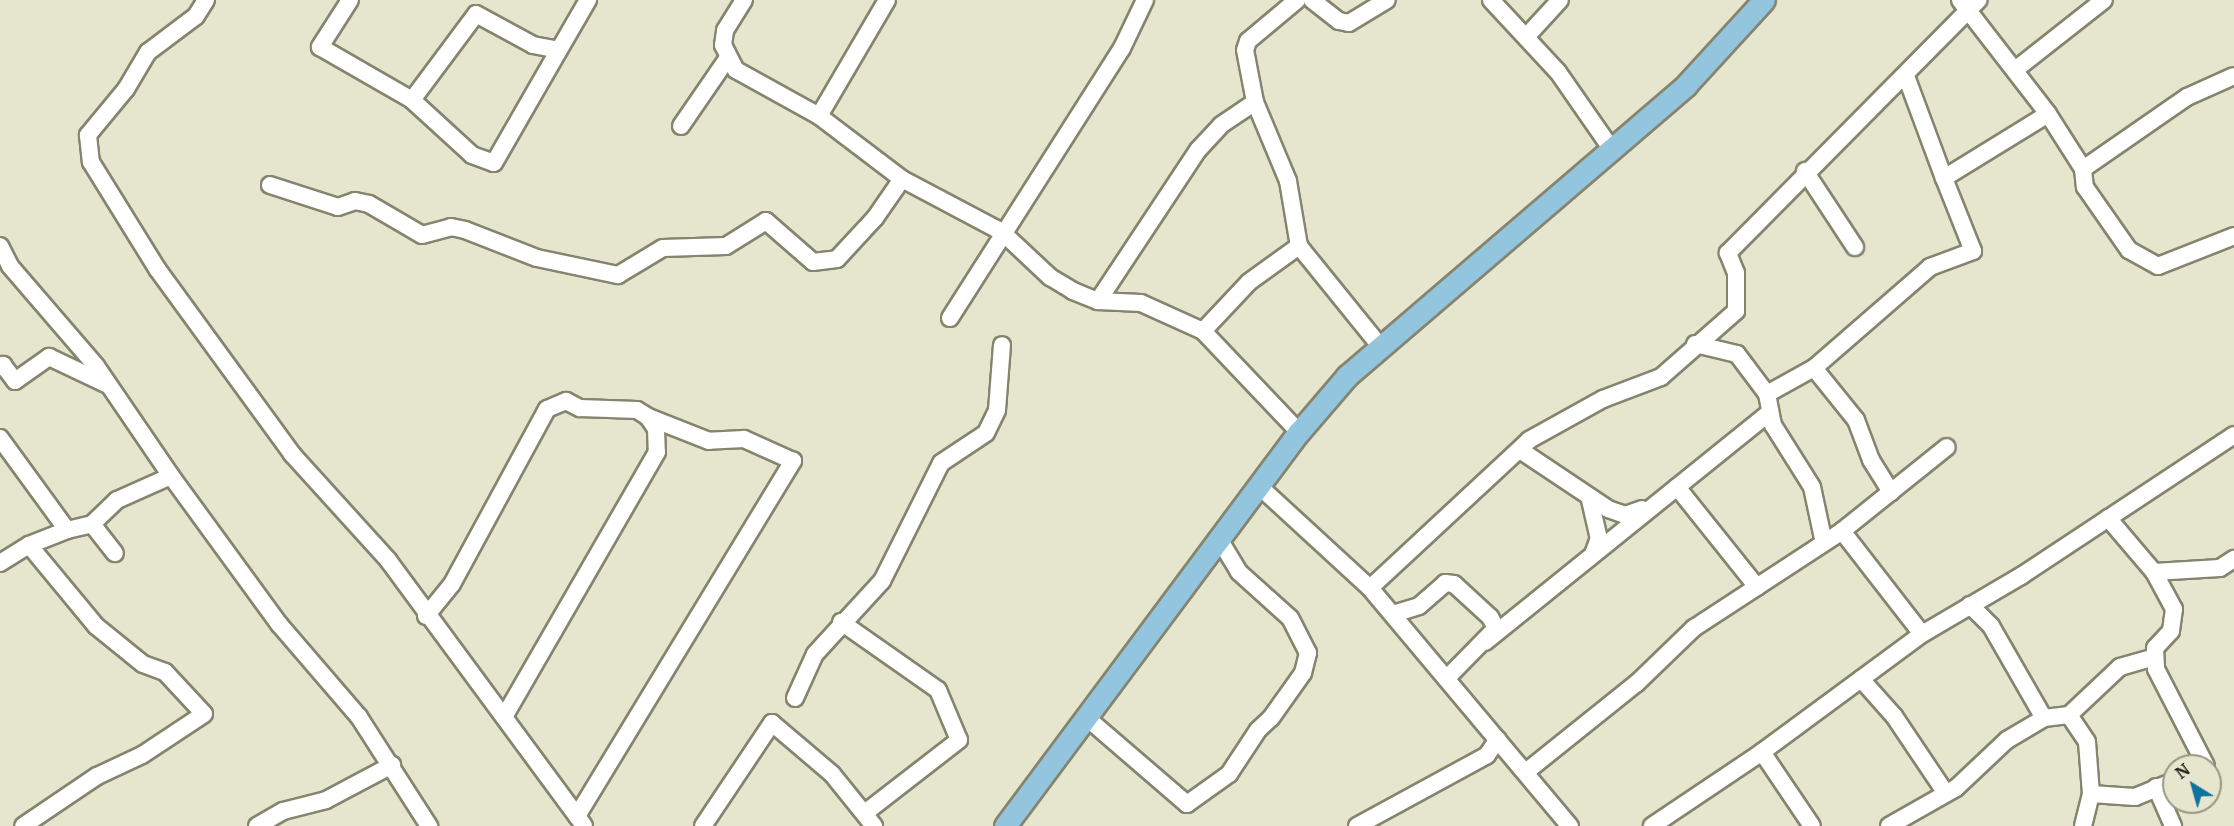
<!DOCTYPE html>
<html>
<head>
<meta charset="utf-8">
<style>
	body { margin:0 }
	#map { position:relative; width:2234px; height:826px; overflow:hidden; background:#e5e6cd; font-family:Merriweather,serif }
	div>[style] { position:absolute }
	.roads { filter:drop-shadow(2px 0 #85856f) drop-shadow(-2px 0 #85856f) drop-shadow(0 2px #85856f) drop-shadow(0 -2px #85856f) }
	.minor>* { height:16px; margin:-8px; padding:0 8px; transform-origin:8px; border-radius:8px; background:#fff }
	.major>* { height:21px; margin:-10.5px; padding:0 10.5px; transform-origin:10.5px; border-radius:10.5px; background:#94c5df }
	span { translate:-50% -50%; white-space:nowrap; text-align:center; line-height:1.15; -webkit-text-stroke:4.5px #e5e6cd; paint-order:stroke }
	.north { position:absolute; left:2162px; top:754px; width:60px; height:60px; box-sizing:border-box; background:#e5e6cd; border:2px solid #969784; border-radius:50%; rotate:323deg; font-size:16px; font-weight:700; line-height:24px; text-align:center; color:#202017 }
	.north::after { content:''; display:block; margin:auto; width:21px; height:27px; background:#0f73a0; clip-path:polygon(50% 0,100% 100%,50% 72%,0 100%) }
</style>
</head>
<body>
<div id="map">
	<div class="roads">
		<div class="minor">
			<i style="left:206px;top:0;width:19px;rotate:122deg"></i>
			<i style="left:196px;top:16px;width:60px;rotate:143.1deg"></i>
			<i style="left:148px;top:52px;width:43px;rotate:120.7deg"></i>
			<i style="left:126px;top:89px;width:60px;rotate:129.6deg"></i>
			<i style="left:88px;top:135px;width:27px;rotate:84deg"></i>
			<i style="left:91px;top:162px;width:127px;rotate:58.2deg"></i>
			<i style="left:158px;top:270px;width:228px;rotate:53.9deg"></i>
			<i style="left:292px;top:454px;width:143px;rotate:47.8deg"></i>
			<i style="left:388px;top:560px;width:330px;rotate:53.6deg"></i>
			<i style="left:350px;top:0;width:56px;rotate:122.6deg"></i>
			<i style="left:320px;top:47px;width:106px;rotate:29.9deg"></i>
			<i style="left:412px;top:100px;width:107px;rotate:-53.3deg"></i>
			<i style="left:476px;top:14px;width:65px;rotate:28.5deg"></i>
			<i style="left:533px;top:45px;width:26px;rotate:11deg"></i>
			<i style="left:559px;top:50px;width:58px;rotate:-59.9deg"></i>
			<i style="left:744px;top:0;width:36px;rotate:122deg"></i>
			<i style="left:725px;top:31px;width:14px;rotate:98deg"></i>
			<i style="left:723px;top:45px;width:28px;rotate:63deg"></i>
			<i style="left:736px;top:70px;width:95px;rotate:29deg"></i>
			<i style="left:819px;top:116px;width:104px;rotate:37.2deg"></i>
			<i style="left:902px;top:179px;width:113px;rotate:27.9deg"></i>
			<i style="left:1002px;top:232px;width:66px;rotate:43.2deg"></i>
			<i style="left:1050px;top:277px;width:27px;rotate:31deg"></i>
			<i style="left:1073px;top:291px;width:27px;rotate:22deg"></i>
			<i style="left:1098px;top:301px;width:43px;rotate:2.7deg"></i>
			<i style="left:1141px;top:303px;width:68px;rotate:24.3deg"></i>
			<i style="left:1203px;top:331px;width:139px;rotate:46.5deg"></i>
			<i style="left:1297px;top:0;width:64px;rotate:140.1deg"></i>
			<i style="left:1248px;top:41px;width:9px;rotate:108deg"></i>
			<i style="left:1245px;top:50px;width:53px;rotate:79.1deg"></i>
			<i style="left:1255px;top:102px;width:86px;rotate:67.3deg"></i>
			<i style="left:1288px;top:181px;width:66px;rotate:80.4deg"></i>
			<i style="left:1299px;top:246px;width:129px;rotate:51deg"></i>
			<i style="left:1312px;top:0;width:34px;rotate:38deg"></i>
			<i style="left:1339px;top:21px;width:10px;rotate:11deg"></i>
			<i style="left:1349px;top:23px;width:44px;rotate:-31.2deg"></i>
			<i style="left:1491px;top:0;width:98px;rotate:47.1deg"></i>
			<i style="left:1558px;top:72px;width:96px;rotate:55.2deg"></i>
			<i style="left:1960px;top:0;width:144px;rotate:52.3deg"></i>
			<i style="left:2048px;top:114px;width:65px;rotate:57.5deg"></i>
			<i style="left:2083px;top:169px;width:18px;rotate:84deg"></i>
			<i style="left:2085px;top:187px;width:77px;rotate:55.1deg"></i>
			<i style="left:2129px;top:250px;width:33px;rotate:29deg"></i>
			<i style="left:2158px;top:266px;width:82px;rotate:-21.5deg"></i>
			<i style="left:1526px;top:37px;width:50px;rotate:-47.4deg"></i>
			<i style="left:2015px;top:70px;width:113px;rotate:-38.2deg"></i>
			<i style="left:1906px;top:76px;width:109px;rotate:69.6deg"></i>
			<i style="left:412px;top:100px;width:81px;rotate:42.5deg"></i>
			<i style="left:472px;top:155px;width:23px;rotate:20deg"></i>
			<i style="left:494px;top:163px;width:130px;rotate:-60.1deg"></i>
			<i style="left:819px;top:116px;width:134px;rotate:-59.6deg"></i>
			<i style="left:681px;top:126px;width:81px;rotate:-55.5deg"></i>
			<i style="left:2083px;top:169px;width:126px;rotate:-34.7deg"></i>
			<i style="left:2187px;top:97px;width:51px;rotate:-24.1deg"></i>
			<i style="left:1805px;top:171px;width:91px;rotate:56.7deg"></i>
			<i style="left:270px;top:185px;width:71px;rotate:17.9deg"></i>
			<i style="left:338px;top:207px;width:18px;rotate:-19deg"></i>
			<i style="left:355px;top:201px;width:14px;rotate:12deg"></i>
			<i style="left:369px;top:204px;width:61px;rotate:30.3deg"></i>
			<i style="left:422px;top:235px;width:30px;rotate:-15deg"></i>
			<i style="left:451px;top:227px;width:14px;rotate:12deg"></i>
			<i style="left:465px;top:230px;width:77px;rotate:21.3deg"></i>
			<i style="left:537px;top:258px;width:83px;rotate:11.9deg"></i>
			<i style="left:618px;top:275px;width:52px;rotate:-31deg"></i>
			<i style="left:663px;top:248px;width:63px;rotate:-1.8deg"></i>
			<i style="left:726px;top:246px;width:47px;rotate:-32deg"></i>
			<i style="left:766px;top:221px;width:62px;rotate:41.1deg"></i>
			<i style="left:813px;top:262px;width:24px;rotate:-7deg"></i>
			<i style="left:837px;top:259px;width:56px;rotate:-47.2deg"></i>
			<i style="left:875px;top:218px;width:47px;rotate:-55.3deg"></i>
			<i style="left:0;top:246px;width:22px;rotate:63deg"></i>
			<i style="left:10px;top:266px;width:132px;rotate:49.3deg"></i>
			<i style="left:96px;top:366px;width:133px;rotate:55.7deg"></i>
			<i style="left:171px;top:476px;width:59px;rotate:156deg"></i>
			<i style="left:117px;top:500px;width:35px;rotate:136deg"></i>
			<i style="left:1098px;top:301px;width:181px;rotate:-56.5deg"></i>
			<i style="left:1198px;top:150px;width:34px;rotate:-47deg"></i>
			<i style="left:1221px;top:125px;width:41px;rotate:-34.1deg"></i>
			<i style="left:950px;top:318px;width:320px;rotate:-57.5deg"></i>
			<i style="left:1122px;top:48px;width:53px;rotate:-64.4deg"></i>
			<i style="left:1203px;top:331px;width:67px;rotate:-46.8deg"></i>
			<i style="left:1249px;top:282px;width:62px;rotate:-35.8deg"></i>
			<i style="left:1695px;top:344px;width:43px;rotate:13.4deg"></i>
			<i style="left:1737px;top:354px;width:50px;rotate:53.1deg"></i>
			<i style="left:1767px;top:394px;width:32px;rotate:79deg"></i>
			<i style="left:1773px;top:425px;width:73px;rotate:57.8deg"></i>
			<i style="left:1812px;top:487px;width:57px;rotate:77.9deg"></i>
			<i style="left:0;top:367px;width:4px;rotate:-34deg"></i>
			<i style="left:3px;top:365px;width:20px;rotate:53deg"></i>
			<i style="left:15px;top:381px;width:42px;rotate:-35.2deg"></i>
			<i style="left:49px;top:357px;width:63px;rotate:25.3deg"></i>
			<i style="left:1814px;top:368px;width:154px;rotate:-41deg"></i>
			<i style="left:1930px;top:267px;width:46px;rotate:-20.4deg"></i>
			<i style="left:1973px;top:251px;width:79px;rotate:-111.7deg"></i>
			<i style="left:1944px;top:178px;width:122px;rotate:-31.6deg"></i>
			<i style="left:1767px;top:394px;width:54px;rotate:-29deg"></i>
			<i style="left:1814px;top:368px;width:67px;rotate:51.1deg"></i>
			<i style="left:1856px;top:420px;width:43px;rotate:69.4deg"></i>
			<i style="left:1871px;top:460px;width:38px;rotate:58deg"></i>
			<i style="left:0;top:438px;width:114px;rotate:53.9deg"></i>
			<i style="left:67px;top:530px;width:26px;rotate:-13deg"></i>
			<i style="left:92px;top:524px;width:37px;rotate:52deg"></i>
			<i style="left:1520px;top:450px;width:106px;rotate:33.8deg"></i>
			<i style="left:1608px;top:509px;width:18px;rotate:19deg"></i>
			<i style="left:1625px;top:515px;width:18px;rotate:-19deg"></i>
			<i style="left:171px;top:476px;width:183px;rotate:53.9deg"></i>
			<i style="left:279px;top:624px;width:123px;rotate:49.3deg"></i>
			<i style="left:359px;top:717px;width:130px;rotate:57.3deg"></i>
			<i style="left:1259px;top:486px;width:151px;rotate:42.6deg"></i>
			<i style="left:1370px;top:588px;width:311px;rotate:50deg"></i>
			<i style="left:1677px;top:487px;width:128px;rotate:51.3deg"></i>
			<i style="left:1590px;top:500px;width:39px;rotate:77deg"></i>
			<i style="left:1599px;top:538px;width:15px;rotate:110deg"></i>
			<i style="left:2108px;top:518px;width:71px;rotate:49.6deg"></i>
			<i style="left:2154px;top:572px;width:42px;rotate:61.6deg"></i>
			<i style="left:2174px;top:609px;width:22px;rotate:98deg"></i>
			<i style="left:2171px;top:631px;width:23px;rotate:133deg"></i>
			<i style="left:2155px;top:648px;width:21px;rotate:87deg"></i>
			<i style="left:2156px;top:669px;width:109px;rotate:62.7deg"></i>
			<i style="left:1842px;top:531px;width:130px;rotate:52.2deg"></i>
			<i style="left:29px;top:545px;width:41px;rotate:-21.5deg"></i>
			<i style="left:0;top:563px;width:34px;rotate:-32deg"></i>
			<i style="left:29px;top:545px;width:105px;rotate:50.4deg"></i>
			<i style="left:96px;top:626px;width:60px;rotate:39deg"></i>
			<i style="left:143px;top:664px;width:23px;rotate:20deg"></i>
			<i style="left:165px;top:672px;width:57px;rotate:47.1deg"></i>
			<i style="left:204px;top:714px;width:74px;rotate:146.5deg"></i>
			<i style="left:142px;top:755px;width:50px;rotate:155deg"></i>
			<i style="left:97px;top:776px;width:89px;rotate:146deg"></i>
			<i style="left:2154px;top:572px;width:66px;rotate:-3.5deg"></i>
			<i style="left:2220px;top:568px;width:17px;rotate:-33deg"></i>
			<i style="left:1370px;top:588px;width:217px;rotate:-42.9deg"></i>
			<i style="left:1529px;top:440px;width:85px;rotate:-29deg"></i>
			<i style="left:1603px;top:399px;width:62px;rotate:-20.8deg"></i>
			<i style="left:1661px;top:377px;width:100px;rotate:-41.3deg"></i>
			<i style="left:1736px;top:311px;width:38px;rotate:-90deg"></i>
			<i style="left:1736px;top:273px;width:22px;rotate:-112deg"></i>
			<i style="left:1728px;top:253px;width:356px;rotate:-45.3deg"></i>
			<i style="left:1970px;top:605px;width:30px;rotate:45deg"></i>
			<i style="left:1991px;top:626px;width:106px;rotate:60.1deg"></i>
			<i style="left:2044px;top:718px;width:25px;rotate:-7deg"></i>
			<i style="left:2069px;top:715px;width:32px;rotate:56deg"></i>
			<i style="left:2087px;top:742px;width:52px;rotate:85.6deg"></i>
			<i style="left:2091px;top:794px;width:33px;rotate:104deg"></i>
			<i style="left:1393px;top:614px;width:27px;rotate:-17deg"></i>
			<i style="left:1419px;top:606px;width:35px;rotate:-41deg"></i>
			<i style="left:1445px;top:583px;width:9px;rotate:6deg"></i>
			<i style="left:1454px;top:584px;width:49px;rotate:42.5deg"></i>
			<i style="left:1490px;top:617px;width:13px;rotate:61deg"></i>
			<i style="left:1496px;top:628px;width:70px;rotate:134.4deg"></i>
			<i style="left:426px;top:616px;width:41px;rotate:-50.9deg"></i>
			<i style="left:452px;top:584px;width:199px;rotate:-61.5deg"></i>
			<i style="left:547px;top:409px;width:21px;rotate:-23deg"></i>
			<i style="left:566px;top:401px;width:16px;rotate:27deg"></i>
			<i style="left:580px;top:408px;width:57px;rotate:2deg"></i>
			<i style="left:637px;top:410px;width:13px;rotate:32deg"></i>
			<i style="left:648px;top:417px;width:14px;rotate:56deg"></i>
			<i style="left:656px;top:429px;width:23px;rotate:88deg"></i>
			<i style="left:657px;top:452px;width:306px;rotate:120deg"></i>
			<i style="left:841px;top:622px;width:118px;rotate:35deg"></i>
			<i style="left:938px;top:690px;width:54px;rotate:67.2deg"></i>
			<i style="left:959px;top:740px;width:119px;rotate:142.2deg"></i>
			<i style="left:1485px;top:642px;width:366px;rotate:-38.9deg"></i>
			<i style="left:1861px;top:679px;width:50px;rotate:48.3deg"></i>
			<i style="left:1894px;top:716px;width:92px;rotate:56.1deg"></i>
			<i style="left:795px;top:698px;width:48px;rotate:-65.6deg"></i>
			<i style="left:815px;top:654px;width:99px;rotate:-47.5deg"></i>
			<i style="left:882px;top:581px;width:132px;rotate:-63.4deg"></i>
			<i style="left:941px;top:463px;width:54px;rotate:-33.7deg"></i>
			<i style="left:986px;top:433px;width:25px;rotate:-64deg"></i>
			<i style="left:997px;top:410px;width:65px;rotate:-85.6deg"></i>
			<i style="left:2069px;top:715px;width:70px;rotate:-43.3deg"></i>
			<i style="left:2120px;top:667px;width:35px;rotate:-16deg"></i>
			<i style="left:1087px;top:718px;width:132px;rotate:40.7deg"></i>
			<i style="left:1187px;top:804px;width:52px;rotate:-35.5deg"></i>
			<i style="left:1229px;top:774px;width:53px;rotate:-56.6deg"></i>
			<i style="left:1258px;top:730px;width:18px;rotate:-43deg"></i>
			<i style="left:1271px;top:718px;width:55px;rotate:-54.6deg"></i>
			<i style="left:1303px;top:673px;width:21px;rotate:-76deg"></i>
			<i style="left:1308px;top:653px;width:39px;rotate:-117deg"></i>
			<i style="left:1290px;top:618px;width:69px;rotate:-138deg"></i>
			<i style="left:1239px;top:572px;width:37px;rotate:-121deg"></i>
			<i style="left:1762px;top:752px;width:89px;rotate:56deg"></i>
			<i style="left:1527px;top:771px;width:141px;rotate:-38.7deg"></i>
			<i style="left:1637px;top:683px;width:79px;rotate:-44deg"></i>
			<i style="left:1694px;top:628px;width:177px;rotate:-33.2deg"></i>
			<i style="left:1842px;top:531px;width:134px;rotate:-38.7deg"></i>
			<i style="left:2156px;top:787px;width:43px;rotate:66.4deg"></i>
			<i style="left:2091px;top:794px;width:44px;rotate:3.9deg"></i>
			<i style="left:2135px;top:797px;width:42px;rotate:-22.3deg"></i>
			<i style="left:577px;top:816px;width:416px;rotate:-58.7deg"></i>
			<i style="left:793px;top:461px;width:54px;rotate:-155.8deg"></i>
			<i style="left:744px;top:439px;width:35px;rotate:177deg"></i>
			<i style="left:709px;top:441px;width:66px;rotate:-158.5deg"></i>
			<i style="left:257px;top:826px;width:30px;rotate:-30deg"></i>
			<i style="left:283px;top:811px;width:44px;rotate:-14.3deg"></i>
			<i style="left:326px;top:800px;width:75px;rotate:-27.9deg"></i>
			<i style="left:703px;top:826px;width:124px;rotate:-56.2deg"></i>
			<i style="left:772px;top:723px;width:79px;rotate:40.4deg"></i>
			<i style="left:832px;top:774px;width:67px;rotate:51.1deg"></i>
			<i style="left:1357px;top:826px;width:148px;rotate:-28.6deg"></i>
			<i style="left:1487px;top:755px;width:19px;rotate:-55deg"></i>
			<i style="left:1652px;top:826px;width:133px;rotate:-33.9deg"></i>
			<i style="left:1762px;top:752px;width:199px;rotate:-36.4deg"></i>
			<i style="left:1922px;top:634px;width:115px;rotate:-30.4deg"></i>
			<i style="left:2021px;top:576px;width:255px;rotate:-33.5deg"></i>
			<i style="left:1889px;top:826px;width:77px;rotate:-29.6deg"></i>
			<i style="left:1956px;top:788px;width:70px;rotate:-43.3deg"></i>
			<i style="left:2007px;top:740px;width:43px;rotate:-30.7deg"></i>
		</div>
		<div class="major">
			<i style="left:1005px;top:826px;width:492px;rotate:-53.3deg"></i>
			<i style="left:1299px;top:432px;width:74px;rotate:-49.4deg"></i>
			<i style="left:1347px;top:376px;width:447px;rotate:-40.6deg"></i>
			<i style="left:1686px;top:85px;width:115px;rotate:-47.5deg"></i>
		</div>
	</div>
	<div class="north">N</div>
</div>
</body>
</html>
